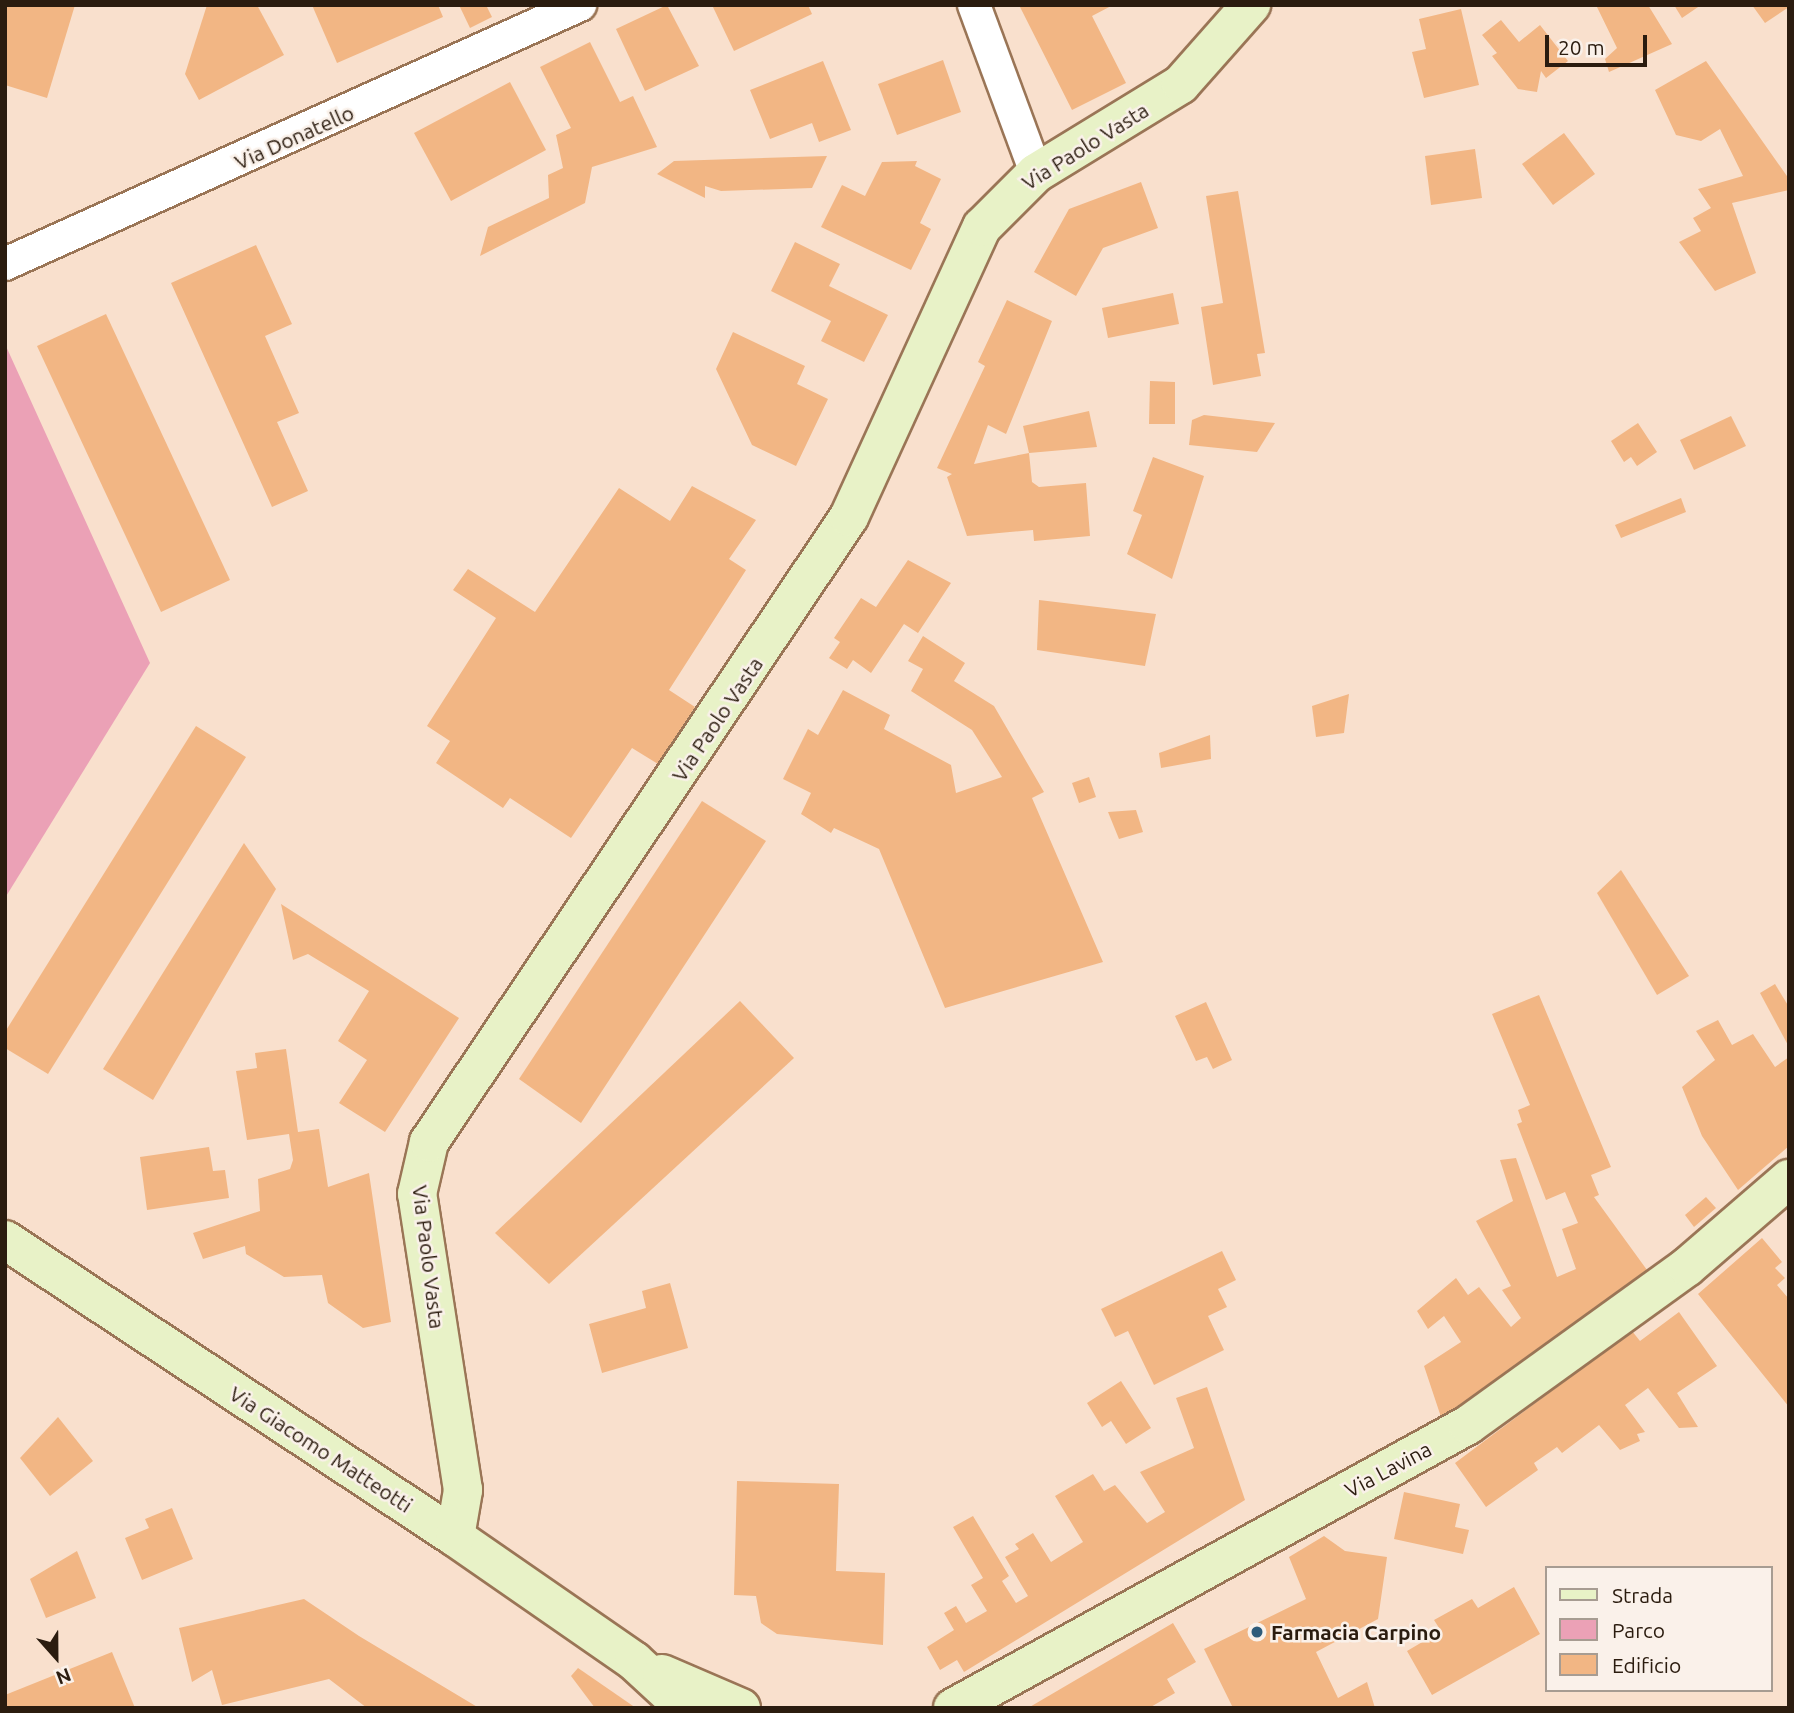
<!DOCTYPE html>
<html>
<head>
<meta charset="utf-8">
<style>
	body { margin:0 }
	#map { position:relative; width:1794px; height:1713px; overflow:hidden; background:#f9e0cd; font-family:Ubuntu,sans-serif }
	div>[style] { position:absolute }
	.green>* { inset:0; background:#eba1b6 }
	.building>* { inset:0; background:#f2b684 }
	.roads { filter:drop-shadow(2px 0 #9a7556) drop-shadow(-2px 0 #9a7556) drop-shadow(0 2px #9a7556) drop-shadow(0 -2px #9a7556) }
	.street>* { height:32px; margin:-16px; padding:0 16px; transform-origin:16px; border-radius:16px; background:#fff }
	.secondary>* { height:38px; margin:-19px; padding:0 19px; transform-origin:19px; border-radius:19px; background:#e8f2c7 }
	.dots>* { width:19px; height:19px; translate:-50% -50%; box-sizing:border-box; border:4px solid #faf1ea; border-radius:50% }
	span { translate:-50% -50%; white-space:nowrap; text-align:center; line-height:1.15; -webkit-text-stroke:5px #faf1ea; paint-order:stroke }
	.street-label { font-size:21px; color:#2b1c0f }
	.poi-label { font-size:21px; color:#2b1c0f; font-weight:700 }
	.left { translate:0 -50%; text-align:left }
	.frame { position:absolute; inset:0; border:7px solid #2b1c0f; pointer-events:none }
	.legend { position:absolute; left:1545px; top:1566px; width:228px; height:126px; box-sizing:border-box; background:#faf1ea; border:2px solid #a79c92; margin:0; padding:9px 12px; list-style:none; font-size:21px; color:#2b1c0f }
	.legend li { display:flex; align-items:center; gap:14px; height:35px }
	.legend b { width:35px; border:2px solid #a79c92 }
	.north { position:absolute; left:21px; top:1622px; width:70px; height:70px; -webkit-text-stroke:5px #faf1ea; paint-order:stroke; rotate:159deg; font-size:19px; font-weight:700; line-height:28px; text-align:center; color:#2b1c0f }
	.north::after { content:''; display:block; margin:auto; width:24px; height:32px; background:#2b1c0f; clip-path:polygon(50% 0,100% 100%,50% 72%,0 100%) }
	.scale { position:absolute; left:1545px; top:35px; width:102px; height:32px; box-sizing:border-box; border:4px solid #2b1c0f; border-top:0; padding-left:9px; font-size:21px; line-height:24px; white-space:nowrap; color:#2b1c0f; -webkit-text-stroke:5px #faf1ea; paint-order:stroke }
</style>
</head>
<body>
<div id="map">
	<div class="green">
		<i style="clip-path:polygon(5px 344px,150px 663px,5px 898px)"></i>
	</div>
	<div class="building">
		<i style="clip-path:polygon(5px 5px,75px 5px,47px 98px,5px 85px)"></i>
		<i style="clip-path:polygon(207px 5px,257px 5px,284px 55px,199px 100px,185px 74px)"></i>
		<i style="clip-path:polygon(312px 5px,438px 5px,443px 17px,337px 63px)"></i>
		<i style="clip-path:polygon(459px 5px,486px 5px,492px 17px,470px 28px)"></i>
		<i style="clip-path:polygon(667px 5px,699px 66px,645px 91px,616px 29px)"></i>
		<i style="clip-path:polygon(712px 5px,808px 5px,812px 14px,734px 51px)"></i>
		<i style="clip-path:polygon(1019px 5px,1113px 5px,1092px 16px,1126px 83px,1072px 110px)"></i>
		<i style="clip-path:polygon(1596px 5px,1648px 5px,1672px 44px,1609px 72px,1605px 59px,1617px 48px)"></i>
		<i style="clip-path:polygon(1674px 5px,1701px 5px,1682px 18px)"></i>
		<i style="clip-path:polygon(1752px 5px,1789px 5px,1789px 7px,1765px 23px)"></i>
		<i style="clip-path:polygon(1461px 9px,1479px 85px,1424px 98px,1412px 52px,1426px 49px,1419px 19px)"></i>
		<i style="clip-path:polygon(1501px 20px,1519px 42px,1540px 25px,1568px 61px,1546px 78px,1541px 71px,1537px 92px,1518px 89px,1492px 56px,1497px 53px,1482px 35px)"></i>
		<i style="clip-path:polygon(590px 42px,620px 102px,633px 96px,657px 147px,592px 167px,585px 203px,480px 256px,488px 227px,549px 198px,548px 175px,563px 168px,556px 135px,571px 128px,540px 67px)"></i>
		<i style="clip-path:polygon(943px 60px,961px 112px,897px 135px,878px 84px)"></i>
		<i style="clip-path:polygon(823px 61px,851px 130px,819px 142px,812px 123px,770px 139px,750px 90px)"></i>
		<i style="clip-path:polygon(1706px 61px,1789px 179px,1789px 190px,1732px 203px,1756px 273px,1715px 291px,1679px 242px,1701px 231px,1693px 218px,1711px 208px,1698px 189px,1743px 176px,1720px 129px,1701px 141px,1676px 135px,1655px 90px)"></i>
		<i style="clip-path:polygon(510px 82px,546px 150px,451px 201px,414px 133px)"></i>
		<i style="clip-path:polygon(1564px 133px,1595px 174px,1553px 205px,1522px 164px)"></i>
		<i style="clip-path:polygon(1475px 149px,1482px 198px,1431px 205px,1425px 156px)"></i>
		<i style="clip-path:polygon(827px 156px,812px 188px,721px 191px,705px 186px,705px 198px,657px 174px,674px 161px)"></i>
		<i style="clip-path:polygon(917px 161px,915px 166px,941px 179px,920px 223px,931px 229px,911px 270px,821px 227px,842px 185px,865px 196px,882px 162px)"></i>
		<i style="clip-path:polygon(1141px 182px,1158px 228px,1103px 248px,1076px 296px,1034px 272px,1069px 209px)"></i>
		<i style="clip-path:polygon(1238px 191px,1265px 353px,1257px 354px,1261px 376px,1213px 385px,1201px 307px,1223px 303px,1206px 196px)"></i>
		<i style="clip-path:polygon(795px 242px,840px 264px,829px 286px,888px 315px,864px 362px,821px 341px,831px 321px,771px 291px)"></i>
		<i style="clip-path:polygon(256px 245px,292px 324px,265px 336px,299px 413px,277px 422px,308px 491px,272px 507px,171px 283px)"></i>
		<i style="clip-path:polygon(1173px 293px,1179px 324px,1108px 338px,1102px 308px)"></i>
		<i style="clip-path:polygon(1007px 300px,1052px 321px,1006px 434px,988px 425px,974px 464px,1029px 453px,1032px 482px,1039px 487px,1086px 483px,1090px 536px,1034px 541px,1033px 530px,967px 536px,947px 477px,952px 474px,937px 468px,985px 366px,978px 362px)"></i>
		<i style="clip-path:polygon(106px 314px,230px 580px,161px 612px,37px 346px)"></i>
		<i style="clip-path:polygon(733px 332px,805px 366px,797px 384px,828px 399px,796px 466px,752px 445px,716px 369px)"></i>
		<i style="clip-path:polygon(1150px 381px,1175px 382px,1175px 424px,1149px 424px)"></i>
		<i style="clip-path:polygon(1089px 411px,1097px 447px,1029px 453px,1023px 426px)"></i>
		<i style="clip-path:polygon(1204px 415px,1275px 423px,1257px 452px,1189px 445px,1192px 420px)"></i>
		<i style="clip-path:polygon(1731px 416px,1746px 446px,1694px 470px,1680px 440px)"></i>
		<i style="clip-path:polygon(1638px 423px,1657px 452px,1637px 466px,1631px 457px,1624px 462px,1611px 441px)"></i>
		<i style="clip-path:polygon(1153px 457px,1204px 476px,1172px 579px,1127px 554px,1142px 515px,1133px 511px)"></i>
		<i style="clip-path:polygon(692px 486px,756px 520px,729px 559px,746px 570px,669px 690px,695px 707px,658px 764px,632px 748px,571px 838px,510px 798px,503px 808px,436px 763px,450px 741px,427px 726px,496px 618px,453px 590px,468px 569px,535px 612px,619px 488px,670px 521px)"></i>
		<i style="clip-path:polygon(1681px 498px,1686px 512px,1621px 538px,1615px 525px)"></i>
		<i style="clip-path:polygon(908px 560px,951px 583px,918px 633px,904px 624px,871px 673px,853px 660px,847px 669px,829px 658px,840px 642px,834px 638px,861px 598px,876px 607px)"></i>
		<i style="clip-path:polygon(1039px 600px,1156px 614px,1145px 666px,1037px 650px)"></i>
		<i style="clip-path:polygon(923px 636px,965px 663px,954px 681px,994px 706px,1044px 792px,1032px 798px,1103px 962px,945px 1008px,879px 849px,834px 828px,831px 833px,801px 814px,811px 793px,783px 779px,808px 729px,818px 735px,843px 690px,890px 715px,884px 729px,951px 765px,956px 793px,1002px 777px,972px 730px,911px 691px,923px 669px,908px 661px)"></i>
		<i style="clip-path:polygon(1349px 694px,1344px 733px,1316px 737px,1312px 706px)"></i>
		<i style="clip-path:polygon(196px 726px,246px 757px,48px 1074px,5px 1048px,5px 1032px)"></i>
		<i style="clip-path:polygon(1210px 735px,1211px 759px,1161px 768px,1159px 753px)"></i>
		<i style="clip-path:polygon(1089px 777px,1096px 797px,1079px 803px,1072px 783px)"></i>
		<i style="clip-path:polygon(702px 801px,766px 841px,581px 1123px,519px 1079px)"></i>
		<i style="clip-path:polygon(1136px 810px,1143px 832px,1119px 839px,1108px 812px)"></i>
		<i style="clip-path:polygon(244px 843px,276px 889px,153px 1100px,103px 1069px)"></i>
		<i style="clip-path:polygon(1621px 870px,1689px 976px,1657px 995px,1597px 893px)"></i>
		<i style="clip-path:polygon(281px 904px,459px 1018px,385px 1132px,339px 1103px,367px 1060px,338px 1041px,369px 991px,308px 954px,293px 960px)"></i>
		<i style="clip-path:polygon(1775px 984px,1789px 1007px,1789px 1047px,1760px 993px)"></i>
		<i style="clip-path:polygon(1539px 995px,1611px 1167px,1591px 1175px,1599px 1195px,1594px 1197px,1647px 1270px,1514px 1372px,1441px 1417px,1424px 1366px,1461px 1342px,1444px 1316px,1428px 1329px,1417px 1311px,1456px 1278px,1468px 1295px,1479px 1287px,1511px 1327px,1521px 1318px,1502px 1290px,1511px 1286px,1476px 1221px,1513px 1201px,1500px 1160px,1516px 1158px,1557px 1277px,1576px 1269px,1562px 1229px,1578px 1223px,1565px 1192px,1546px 1200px,1517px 1124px,1522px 1122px,1518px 1110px,1530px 1105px,1492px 1014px)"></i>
		<i style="clip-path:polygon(740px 1001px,794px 1058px,549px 1284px,495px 1233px)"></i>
		<i style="clip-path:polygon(1206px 1002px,1232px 1060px,1213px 1069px,1207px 1057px,1196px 1061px,1175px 1016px)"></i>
		<i style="clip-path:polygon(1718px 1020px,1732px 1045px,1753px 1034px,1775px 1067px,1789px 1057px,1789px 1146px,1738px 1190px,1702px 1136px,1682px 1087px,1715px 1060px,1696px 1031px)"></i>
		<i style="clip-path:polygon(286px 1049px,298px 1132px,319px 1129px,328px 1187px,369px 1173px,391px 1322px,363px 1328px,328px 1303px,322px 1275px,284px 1277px,246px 1254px,245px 1246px,203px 1259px,193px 1233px,260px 1211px,258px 1179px,290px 1169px,293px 1160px,289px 1134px,247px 1140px,236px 1071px,257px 1068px,255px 1053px)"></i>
		<i style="clip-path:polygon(209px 1147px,213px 1171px,225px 1170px,229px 1198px,147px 1210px,140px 1157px)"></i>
		<i style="clip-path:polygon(1706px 1197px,1716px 1208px,1694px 1227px,1685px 1215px)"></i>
		<i style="clip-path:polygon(1762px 1238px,1782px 1262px,1775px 1268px,1785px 1278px,1777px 1285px,1789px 1299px,1789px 1407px,1698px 1294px)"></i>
		<i style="clip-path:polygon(1222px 1251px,1236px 1280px,1218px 1289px,1227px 1307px,1208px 1316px,1224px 1350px,1154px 1385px,1128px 1331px,1115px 1337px,1101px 1309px)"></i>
		<i style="clip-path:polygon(670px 1283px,688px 1348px,602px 1373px,589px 1324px,646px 1308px,642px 1291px)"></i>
		<i style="clip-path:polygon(1679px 1312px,1717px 1366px,1677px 1393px,1698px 1427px,1679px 1428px,1648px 1388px,1625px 1405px,1645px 1432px,1637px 1434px,1640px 1441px,1620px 1450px,1599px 1425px,1562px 1453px,1557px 1447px,1534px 1463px,1538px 1470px,1486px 1507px,1455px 1463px,1632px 1331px,1640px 1341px)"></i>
		<i style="clip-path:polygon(1121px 1381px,1151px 1428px,1126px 1444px,1111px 1421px,1102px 1427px,1087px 1403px)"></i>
		<i style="clip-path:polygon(1207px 1387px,1245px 1500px,964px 1672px,957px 1660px,940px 1670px,927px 1647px,954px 1630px,944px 1613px,956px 1606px,966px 1623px,987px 1611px,971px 1585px,983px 1578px,953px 1527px,973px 1516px,1009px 1576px,1002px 1581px,1016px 1603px,1028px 1596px,1005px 1557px,1019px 1549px,1015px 1544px,1033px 1533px,1051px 1562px,1083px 1542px,1055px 1496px,1093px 1474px,1104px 1491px,1115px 1485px,1147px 1523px,1165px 1512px,1140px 1472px,1194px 1448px,1176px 1398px)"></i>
		<i style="clip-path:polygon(58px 1417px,93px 1461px,50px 1496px,20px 1458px)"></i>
		<i style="clip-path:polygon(737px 1481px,839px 1484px,836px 1571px,885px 1573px,883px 1645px,777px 1634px,761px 1623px,756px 1596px,734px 1595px)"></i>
		<i style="clip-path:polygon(1404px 1492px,1460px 1504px,1455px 1527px,1469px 1530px,1463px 1554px,1394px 1539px)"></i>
		<i style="clip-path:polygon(172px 1508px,193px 1559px,142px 1580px,125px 1538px,149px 1528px,145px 1519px)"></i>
		<i style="clip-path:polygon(1324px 1536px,1345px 1551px,1387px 1557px,1378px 1619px,1316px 1652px,1338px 1698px,1367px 1682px,1375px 1708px,1233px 1708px,1204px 1649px,1306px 1599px,1289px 1557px)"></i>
		<i style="clip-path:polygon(77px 1551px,96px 1598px,46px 1618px,30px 1579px)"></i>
		<i style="clip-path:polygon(1514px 1587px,1540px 1634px,1432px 1695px,1407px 1651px,1441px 1631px,1434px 1620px,1472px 1599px,1478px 1608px)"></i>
		<i style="clip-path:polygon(304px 1599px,359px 1636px,479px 1708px,367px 1708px,329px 1679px,222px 1705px,212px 1670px,192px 1682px,179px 1628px)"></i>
		<i style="clip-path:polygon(1173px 1623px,1196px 1662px,1167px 1679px,1175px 1693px,1149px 1708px,1028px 1708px)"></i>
		<i style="clip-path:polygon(112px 1652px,135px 1708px,5px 1708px,5px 1695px)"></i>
		<i style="clip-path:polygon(578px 1668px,636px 1708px,595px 1708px,571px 1676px)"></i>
	</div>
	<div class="roads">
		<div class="street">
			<i style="left:974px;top:5px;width:179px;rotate:69.7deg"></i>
			<i style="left:5px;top:264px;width:631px;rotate:-24.25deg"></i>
		</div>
		<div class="secondary">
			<i style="left:5px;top:1240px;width:539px;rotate:33.42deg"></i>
			<i style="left:455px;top:1537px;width:218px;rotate:34.7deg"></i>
			<i style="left:634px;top:1661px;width:69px;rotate:42.7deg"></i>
			<i style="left:455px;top:1537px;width:48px;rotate:-80.3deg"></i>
			<i style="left:463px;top:1490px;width:300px;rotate:-98.8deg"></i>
			<i style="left:417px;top:1194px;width:53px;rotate:-77deg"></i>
			<i style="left:429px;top:1142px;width:753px;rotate:-56.1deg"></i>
			<i style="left:849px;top:517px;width:319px;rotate:-65.4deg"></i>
			<i style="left:982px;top:227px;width:76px;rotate:-45deg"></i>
			<i style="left:1036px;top:173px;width:170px;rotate:-31.5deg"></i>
			<i style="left:1181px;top:84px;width:106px;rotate:-48.5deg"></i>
			<i style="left:662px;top:1674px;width:86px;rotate:23.3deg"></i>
			<i style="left:953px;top:1708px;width:588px;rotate:-28.79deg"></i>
			<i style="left:1468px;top:1425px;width:270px;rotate:-35.8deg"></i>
			<i style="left:1687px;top:1267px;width:135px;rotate:-40.8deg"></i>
		</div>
	</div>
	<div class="dots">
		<i style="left:1257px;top:1632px;background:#2e5c7b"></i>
	</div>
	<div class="street-label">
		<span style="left:294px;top:137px;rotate:-24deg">Via Donatello</span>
		<span style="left:1085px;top:146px;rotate:-32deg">Via Paolo Vasta</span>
		<span style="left:717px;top:719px;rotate:-56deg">Via Paolo Vasta</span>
		<span style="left:429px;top:1257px;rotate:83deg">Via Paolo Vasta</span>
		<span style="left:321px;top:1449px;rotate:33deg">Via Giacomo Matteotti</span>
		<span style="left:1388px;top:1469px;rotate:-28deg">Via Lavina</span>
	</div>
	<div class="poi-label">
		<span class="left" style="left:1271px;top:1632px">Farmacia Carpino</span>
	</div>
	<div class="frame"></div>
	<ul class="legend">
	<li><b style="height:9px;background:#e8f2c7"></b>Strada</li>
	<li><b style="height:19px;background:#eba1b6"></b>Parco</li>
	<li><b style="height:19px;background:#f2b684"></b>Edificio</li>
	</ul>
	<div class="north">N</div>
	<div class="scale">20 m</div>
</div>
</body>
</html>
